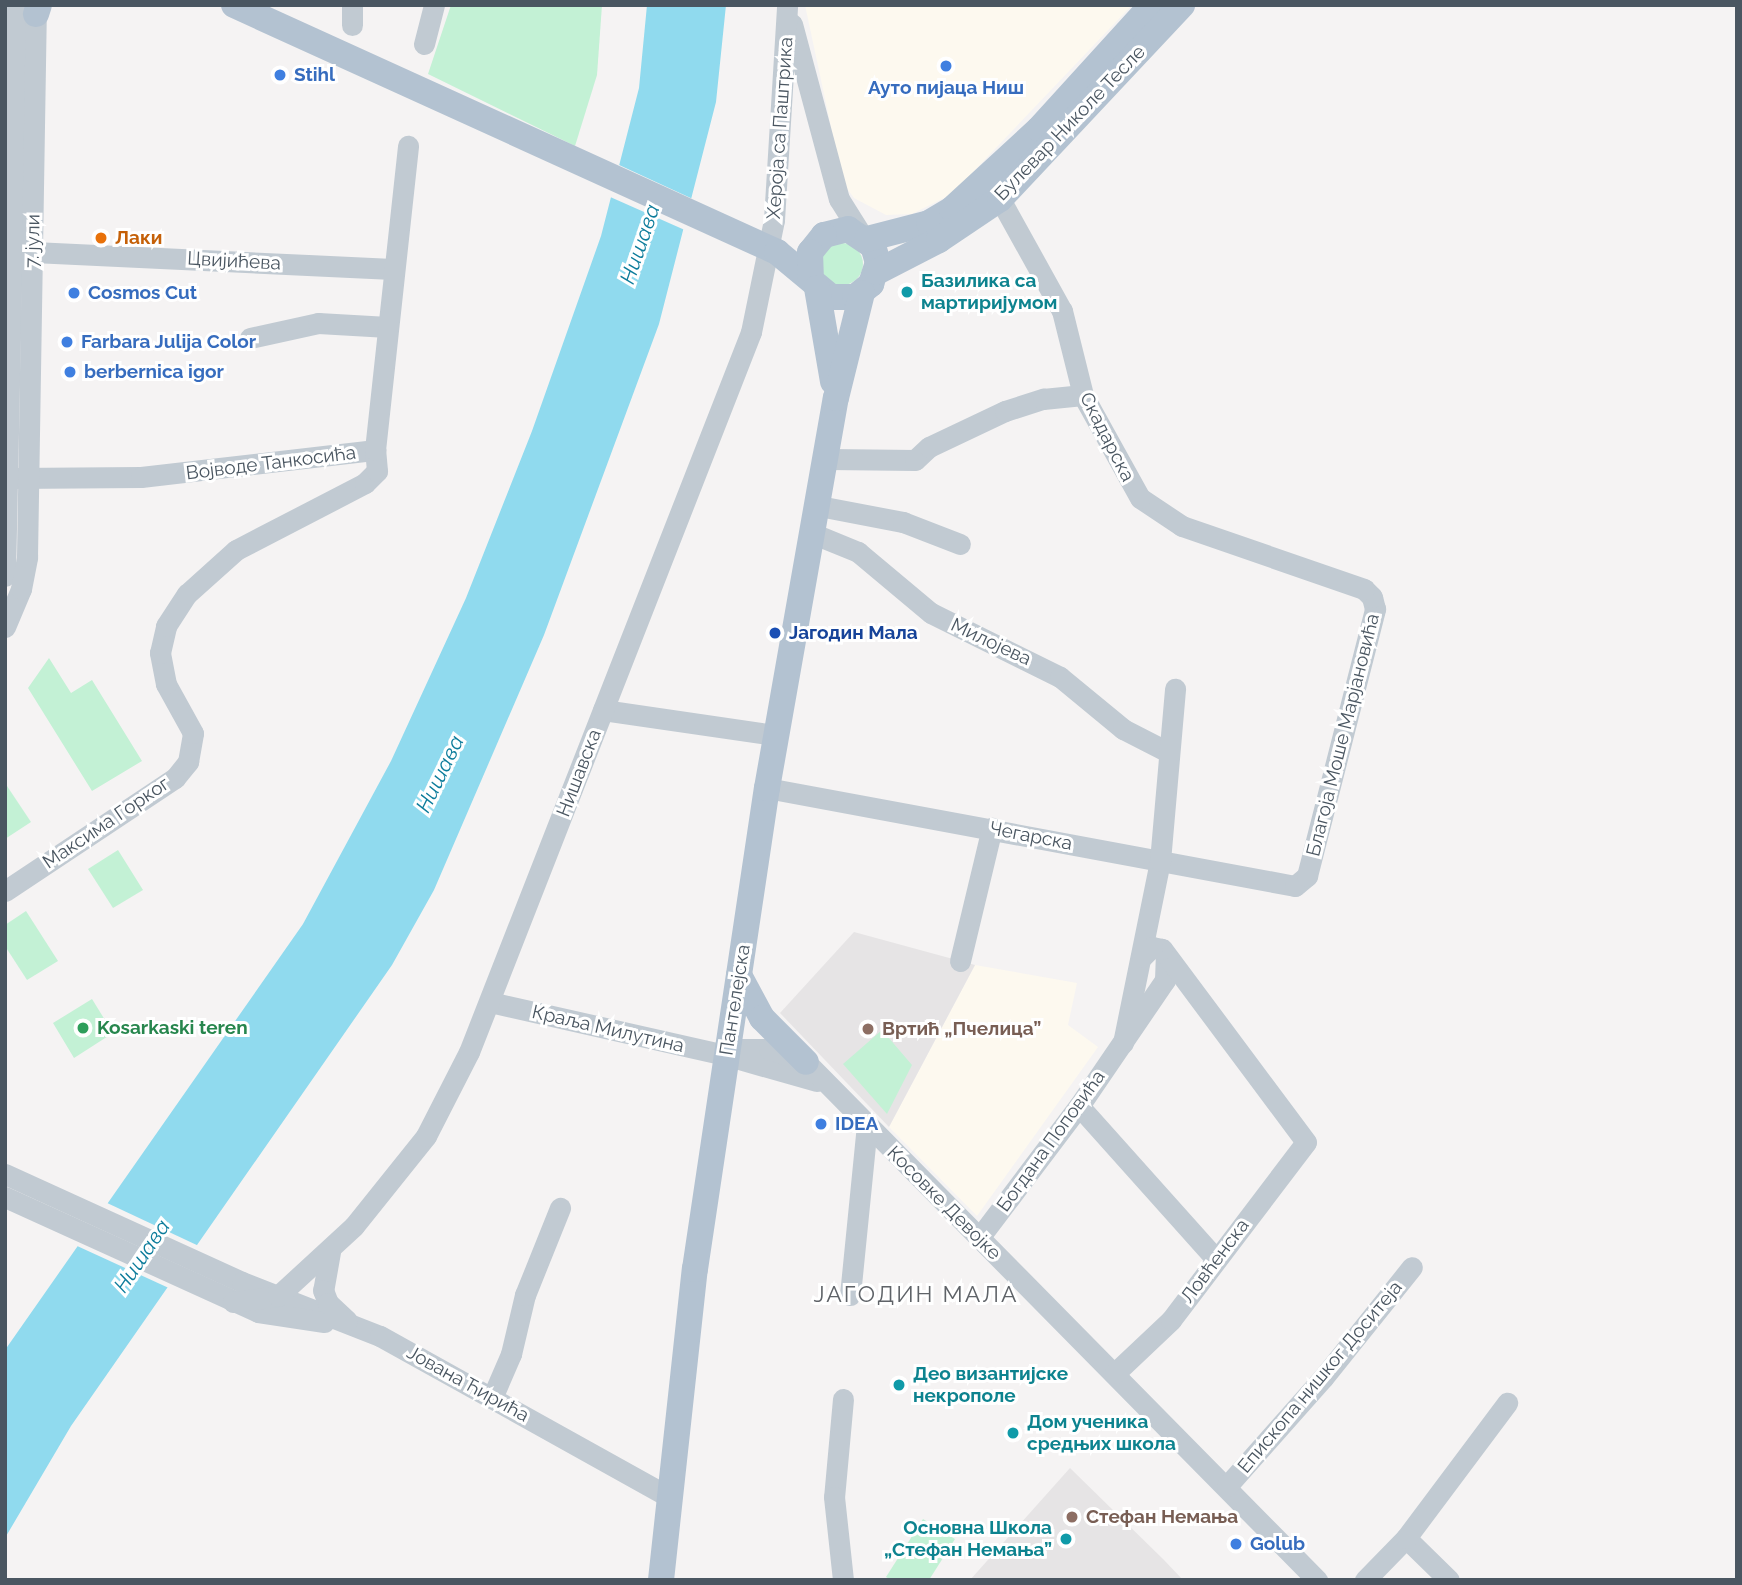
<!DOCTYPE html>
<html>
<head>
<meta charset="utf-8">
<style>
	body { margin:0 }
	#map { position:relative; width:1742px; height:1585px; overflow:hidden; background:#f5f3f3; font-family:Raleway,sans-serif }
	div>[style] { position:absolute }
	.commercial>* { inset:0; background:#fdf9ef }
	.education>* { inset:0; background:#e6e4e5 }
	.green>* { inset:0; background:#c3f1d5 }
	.round { border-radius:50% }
	.water>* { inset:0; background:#90daee }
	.pier>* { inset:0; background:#f5f3f3 }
	.minor>* { height:21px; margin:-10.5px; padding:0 10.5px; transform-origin:10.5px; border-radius:10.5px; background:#c1cad2 }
	.major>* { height:26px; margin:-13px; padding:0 13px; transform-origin:13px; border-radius:13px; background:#b3c2d1 }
	.dots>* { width:19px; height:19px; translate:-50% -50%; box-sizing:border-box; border:4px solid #fff; border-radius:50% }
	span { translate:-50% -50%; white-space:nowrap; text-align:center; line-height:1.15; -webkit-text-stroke:6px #fff; paint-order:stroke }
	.shop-label { font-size:19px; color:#366cbe; font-weight:700 }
	.left { translate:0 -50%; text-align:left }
	.street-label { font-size:19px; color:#4a5661 }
	.food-label { font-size:19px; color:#c56008; font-weight:700 }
	.culture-label { font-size:19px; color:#0d838f; font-weight:700 }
	.right { translate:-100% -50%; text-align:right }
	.transit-label { font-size:19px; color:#164399; font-weight:700 }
	.leisure-label { font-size:19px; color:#27864d; font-weight:700 }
	.education-label { font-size:19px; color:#785e54; font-weight:700 }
	.water-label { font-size:21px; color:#0c7c9b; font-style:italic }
	.quarter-label { font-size:23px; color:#5f6368; letter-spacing:2px }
	.frame { position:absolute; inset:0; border:7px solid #4a5661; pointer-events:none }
</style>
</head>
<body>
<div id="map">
	<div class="commercial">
		<i style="clip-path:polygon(805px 5px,1132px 5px,952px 194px,912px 214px,886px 215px,854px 198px,843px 183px)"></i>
		<i style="clip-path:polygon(975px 965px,1077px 983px,1068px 1025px,1098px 1047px,977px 1216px,889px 1127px)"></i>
	</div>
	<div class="education">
		<i style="clip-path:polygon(854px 932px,975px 965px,889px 1127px,780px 1013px)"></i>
		<i style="clip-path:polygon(1070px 1468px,1164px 1560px,1183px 1580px,970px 1580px)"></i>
	</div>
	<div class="green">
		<i style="clip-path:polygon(451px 5px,602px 5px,597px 75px,575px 146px,428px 74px)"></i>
		<i class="round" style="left:821px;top:243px;width:42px;height:42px"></i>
		<i style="clip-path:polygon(49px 658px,71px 693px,92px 680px,142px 761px,92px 791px,28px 688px)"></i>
		<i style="clip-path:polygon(5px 783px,31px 822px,5px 839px)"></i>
		<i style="clip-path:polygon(118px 850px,143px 890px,113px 908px,88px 869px)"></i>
		<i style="clip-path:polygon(26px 911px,58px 961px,27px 980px,5px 946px,5px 925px)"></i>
		<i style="clip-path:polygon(92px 999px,113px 1033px,74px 1058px,53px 1023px)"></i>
		<i style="clip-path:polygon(882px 1030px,912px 1065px,887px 1114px,843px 1064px)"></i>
		<i style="clip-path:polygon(923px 1519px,955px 1539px,929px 1580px,891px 1580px,886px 1577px)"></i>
	</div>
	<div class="water">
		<i style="clip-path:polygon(647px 5px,726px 5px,716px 102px,659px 324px,544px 635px,434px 890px,392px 965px,71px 1426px,5px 1538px,5px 1350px,303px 924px,391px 761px,466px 598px,532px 431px,601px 236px,639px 88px)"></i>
	</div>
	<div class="pier">
		<i style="clip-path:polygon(617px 164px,695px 200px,687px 231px,608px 196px)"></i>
		<i style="clip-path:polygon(105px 1202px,201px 1247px,171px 1289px,75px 1245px)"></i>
	</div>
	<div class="minor">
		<i style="left:792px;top:24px;width:181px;rotate:75deg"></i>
		<i style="left:839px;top:199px;width:40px;rotate:58deg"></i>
		<i style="left:352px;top:25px;width:20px;rotate:-90deg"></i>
		<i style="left:424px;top:44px;width:40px;rotate:-75.6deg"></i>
		<i style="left:33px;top:252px;width:360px;rotate:2.7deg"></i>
		<i style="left:250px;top:338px;width:70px;rotate:-12.4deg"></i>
		<i style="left:318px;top:323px;width:70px;rotate:3.3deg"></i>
		<i style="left:828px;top:459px;width:87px;rotate:0.7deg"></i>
		<i style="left:915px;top:460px;width:19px;rotate:-43deg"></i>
		<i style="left:929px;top:447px;width:84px;rotate:-25.3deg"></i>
		<i style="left:1005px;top:411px;width:40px;rotate:-18deg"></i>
		<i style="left:1043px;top:399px;width:40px;rotate:-5.7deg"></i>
		<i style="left:14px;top:478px;width:127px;rotate:-0.5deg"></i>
		<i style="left:141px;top:477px;width:236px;rotate:-6.6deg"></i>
		<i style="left:819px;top:506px;width:86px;rotate:10.8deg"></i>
		<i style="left:903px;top:522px;width:61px;rotate:21.1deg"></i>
		<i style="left:814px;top:534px;width:48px;rotate:22.2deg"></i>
		<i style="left:858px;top:552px;width:95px;rotate:39.9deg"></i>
		<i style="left:931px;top:613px;width:144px;rotate:26.4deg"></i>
		<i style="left:1060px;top:677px;width:82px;rotate:39.5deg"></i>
		<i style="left:1123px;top:729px;width:51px;rotate:27.1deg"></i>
		<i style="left:5px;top:576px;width:571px;rotate:-88.8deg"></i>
		<i style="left:5px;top:627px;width:41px;rotate:-67.2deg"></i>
		<i style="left:21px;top:589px;width:33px;rotate:-79deg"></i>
		<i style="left:27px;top:557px;width:552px;rotate:-89.07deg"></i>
		<i style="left:603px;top:710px;width:174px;rotate:8.3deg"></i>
		<i style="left:767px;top:788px;width:537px;rotate:10.51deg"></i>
		<i style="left:1295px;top:886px;width:16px;rotate:-40deg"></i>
		<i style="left:1307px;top:876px;width:276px;rotate:-75.7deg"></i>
		<i style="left:1375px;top:609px;width:12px;rotate:-104deg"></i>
		<i style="left:1372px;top:597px;width:11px;rotate:-135deg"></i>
		<i style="left:1364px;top:589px;width:193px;rotate:-160.9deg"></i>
		<i style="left:1182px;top:526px;width:50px;rotate:-146.3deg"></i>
		<i style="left:1140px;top:498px;width:118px;rotate:-119deg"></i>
		<i style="left:1083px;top:395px;width:87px;rotate:-104deg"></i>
		<i style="left:1062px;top:311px;width:128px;rotate:-119deg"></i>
		<i style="left:5px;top:891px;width:204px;rotate:-33.6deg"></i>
		<i style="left:175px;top:778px;width:21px;rotate:-51deg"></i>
		<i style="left:188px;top:762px;width:29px;rotate:-80deg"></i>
		<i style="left:193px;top:733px;width:56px;rotate:-118.9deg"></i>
		<i style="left:166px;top:684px;width:32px;rotate:-101deg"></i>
		<i style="left:160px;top:653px;width:28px;rotate:-77deg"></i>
		<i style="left:166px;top:626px;width:38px;rotate:-57deg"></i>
		<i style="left:187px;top:594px;width:66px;rotate:-41.9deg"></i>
		<i style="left:236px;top:550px;width:145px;rotate:-27.4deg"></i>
		<i style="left:365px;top:483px;width:17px;rotate:-45deg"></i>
		<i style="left:377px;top:471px;width:21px;rotate:-95deg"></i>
		<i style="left:375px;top:450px;width:306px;rotate:-83.8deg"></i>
		<i style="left:960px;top:961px;width:137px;rotate:-76.5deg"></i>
		<i style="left:490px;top:1002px;width:241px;rotate:12.7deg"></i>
		<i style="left:725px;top:1055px;width:95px;rotate:15.9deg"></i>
		<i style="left:1123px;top:1043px;width:186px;rotate:-78.5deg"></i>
		<i style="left:1160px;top:861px;width:173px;rotate:-85deg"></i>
		<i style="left:725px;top:1055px;width:10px;rotate:-37deg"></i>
		<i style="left:733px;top:1049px;width:36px"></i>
		<i style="left:769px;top:1049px;width:39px;rotate:19deg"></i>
		<i style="left:806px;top:1062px;width:728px;rotate:45.39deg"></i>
		<i style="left:1079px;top:1106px;width:205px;rotate:48.2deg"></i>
		<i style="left:5px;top:1174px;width:260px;rotate:24.5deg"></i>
		<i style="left:242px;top:1282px;width:148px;rotate:21.4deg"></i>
		<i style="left:380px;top:1336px;width:331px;rotate:29.1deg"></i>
		<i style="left:5px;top:1197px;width:278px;rotate:24.4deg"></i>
		<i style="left:258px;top:1312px;width:67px;rotate:8.6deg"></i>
		<i style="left:979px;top:1238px;width:166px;rotate:-52.9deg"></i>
		<i style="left:1079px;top:1106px;width:153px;rotate:-55.7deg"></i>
		<i style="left:1165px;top:980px;width:25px;rotate:-88deg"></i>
		<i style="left:330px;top:1252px;width:39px;rotate:100deg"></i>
		<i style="left:323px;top:1290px;width:14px;rotate:69deg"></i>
		<i style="left:328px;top:1303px;width:26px;rotate:43deg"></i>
		<i style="left:850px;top:1295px;width:172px;rotate:-84.3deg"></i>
		<i style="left:233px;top:1302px;width:45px;rotate:-7.6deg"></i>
		<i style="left:278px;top:1296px;width:103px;rotate:-42.6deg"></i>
		<i style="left:354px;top:1226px;width:115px;rotate:-51.3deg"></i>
		<i style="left:426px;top:1136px;width:94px;rotate:-62.9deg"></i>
		<i style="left:469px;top:1052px;width:773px;rotate:-68.61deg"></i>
		<i style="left:751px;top:332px;width:114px;rotate:-78.4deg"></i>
		<i style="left:774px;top:220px;width:215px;rotate:-86.5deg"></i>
		<i style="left:1115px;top:1373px;width:77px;rotate:-43.4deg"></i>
		<i style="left:1171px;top:1320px;width:223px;rotate:-52.8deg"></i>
		<i style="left:1306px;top:1142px;width:241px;rotate:-126.7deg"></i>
		<i style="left:1162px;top:949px;width:10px;rotate:-169deg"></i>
		<i style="left:1152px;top:947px;width:14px;rotate:135deg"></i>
		<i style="left:492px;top:1398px;width:48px;rotate:-66.6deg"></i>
		<i style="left:511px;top:1354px;width:61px;rotate:-76.7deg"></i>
		<i style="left:525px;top:1295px;width:94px;rotate:-68.1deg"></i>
		<i style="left:843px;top:1399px;width:98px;rotate:95.2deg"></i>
		<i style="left:834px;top:1497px;width:83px;rotate:83.8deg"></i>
		<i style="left:1227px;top:1486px;width:144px;rotate:-48.4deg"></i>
		<i style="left:1323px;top:1378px;width:142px;rotate:-51.3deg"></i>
		<i style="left:1406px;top:1538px;width:60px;rotate:44.3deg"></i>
		<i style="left:1365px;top:1580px;width:59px;rotate:-45.7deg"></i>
		<i style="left:1406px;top:1538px;width:169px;rotate:-53.2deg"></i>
	</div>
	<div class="major">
		<i style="left:234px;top:5px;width:597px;rotate:24.46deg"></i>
		<i style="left:777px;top:252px;width:70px;rotate:39.8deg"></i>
		<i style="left:831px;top:297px;width:24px"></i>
		<i style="left:855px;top:297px;width:21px;rotate:-39deg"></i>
		<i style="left:871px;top:284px;width:22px;rotate:-72deg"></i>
		<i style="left:878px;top:263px;width:18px;rotate:-106deg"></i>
		<i style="left:873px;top:246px;width:30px;rotate:-146deg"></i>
		<i style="left:848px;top:229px;width:25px;rotate:166deg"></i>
		<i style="left:824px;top:235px;width:22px;rotate:129deg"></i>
		<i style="left:810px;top:252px;width:26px;rotate:88deg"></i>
		<i style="left:36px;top:14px;width:9px;rotate:-72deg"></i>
		<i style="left:867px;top:239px;width:64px;rotate:-14.5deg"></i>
		<i style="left:929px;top:223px;width:27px;rotate:-31deg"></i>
		<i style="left:952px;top:209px;width:118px;rotate:-42.6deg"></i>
		<i style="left:1039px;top:129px;width:168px;rotate:-47.7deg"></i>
		<i style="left:877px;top:272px;width:70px;rotate:-27.3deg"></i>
		<i style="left:939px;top:240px;width:73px;rotate:-33.9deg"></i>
		<i style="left:1000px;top:199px;width:266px;rotate:-46.8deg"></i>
		<i style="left:817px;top:288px;width:95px;rotate:80.3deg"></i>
		<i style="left:739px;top:975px;width:49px;rotate:61.9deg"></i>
		<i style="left:762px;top:1018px;width:62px;rotate:45deg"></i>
		<i style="left:661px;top:1580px;width:313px;rotate:-83.8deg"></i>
		<i style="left:695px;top:1269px;width:486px;rotate:-81.5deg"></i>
		<i style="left:767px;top:788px;width:396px;rotate:-80deg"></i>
		<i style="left:836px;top:398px;width:108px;rotate:-76.1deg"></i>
	</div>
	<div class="dots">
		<i style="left:946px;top:66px;background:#3f7fe0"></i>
		<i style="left:280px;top:75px;background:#3f7fe0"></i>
		<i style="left:101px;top:238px;background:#e8710a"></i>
		<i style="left:907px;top:292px;background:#0f9aa8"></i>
		<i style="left:74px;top:293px;background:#3f7fe0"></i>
		<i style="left:67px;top:342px;background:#3f7fe0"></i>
		<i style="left:70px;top:372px;background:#3f7fe0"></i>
		<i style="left:775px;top:633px;background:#1a4fb4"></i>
		<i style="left:83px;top:1028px;background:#2e9e5b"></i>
		<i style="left:868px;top:1029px;background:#8d6e63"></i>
		<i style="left:821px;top:1124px;background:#3f7fe0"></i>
		<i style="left:899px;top:1385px;background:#0f9aa8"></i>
		<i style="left:1013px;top:1433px;background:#0f9aa8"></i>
		<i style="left:1072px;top:1517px;background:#8d6e63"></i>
		<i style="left:1066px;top:1539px;background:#0f9aa8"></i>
		<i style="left:1236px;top:1544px;background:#3f7fe0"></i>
	</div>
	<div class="shop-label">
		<span class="left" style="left:294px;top:75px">Stihl</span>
		<span style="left:946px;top:88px">Ауто пијаца Ниш</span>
		<span class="left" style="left:88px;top:293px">Cosmos Cut</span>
		<span class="left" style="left:81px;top:342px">Farbara Julija Color</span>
		<span class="left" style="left:84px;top:372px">berbernica igor</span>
		<span class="left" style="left:835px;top:1124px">IDEA</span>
		<span class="left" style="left:1250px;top:1544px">Golub</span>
	</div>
	<div class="street-label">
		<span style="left:1070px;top:123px;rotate:-46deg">Булевар Николе Тесле</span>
		<span style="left:780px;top:128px;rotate:-86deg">Хероја са Паштрика</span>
		<span style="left:33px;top:241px;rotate:-89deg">7. јули</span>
		<span style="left:234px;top:261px;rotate:3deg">Цвијићева</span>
		<span style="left:1107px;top:437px;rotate:63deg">Скадарска</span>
		<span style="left:271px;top:463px;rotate:-7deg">Војводе Танкосића</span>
		<span style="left:991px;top:642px;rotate:25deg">Милојева</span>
		<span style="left:1343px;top:735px;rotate:-76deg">Благоја Моше Марјановића</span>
		<span style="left:579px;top:773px;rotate:-69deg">Нишавска</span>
		<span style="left:106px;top:823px;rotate:-34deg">Максима Горког</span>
		<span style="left:1031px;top:836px;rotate:11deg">Чегарска</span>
		<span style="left:735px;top:1000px;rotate:-81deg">Пантелејска</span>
		<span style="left:608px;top:1029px;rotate:13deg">Краља Милутина</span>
		<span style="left:1051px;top:1141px;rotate:-54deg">Богдана Поповића</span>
		<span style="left:944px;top:1203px;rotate:45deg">Косовке Девојке</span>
		<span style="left:1215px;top:1261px;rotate:-53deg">Ловћенска</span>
		<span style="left:1320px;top:1377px;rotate:-50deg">Епископа нишког Доситеја</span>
		<span style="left:468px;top:1384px;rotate:29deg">Јована Ћирића</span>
	</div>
	<div class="food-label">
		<span class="left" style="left:115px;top:238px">Лаки</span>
	</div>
	<div class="culture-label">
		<span class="left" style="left:921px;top:292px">Базилика са<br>мартиријумом</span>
		<span class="left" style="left:913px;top:1385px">Део византијске<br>некрополе</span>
		<span class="left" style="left:1027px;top:1433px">Дом ученика<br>средњих школа</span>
		<span class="right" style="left:1052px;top:1539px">Основна Школа<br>„Стефан Немања”</span>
	</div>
	<div class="transit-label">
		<span class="left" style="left:789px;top:633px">Јагодин Мала</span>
	</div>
	<div class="leisure-label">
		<span class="left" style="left:97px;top:1028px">Kosarkaski teren</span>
	</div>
	<div class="education-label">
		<span class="left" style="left:882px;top:1029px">Вртић „Пчелица”</span>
		<span class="left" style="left:1086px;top:1517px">Стефан Немања</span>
	</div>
	<div class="water-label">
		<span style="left:640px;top:244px;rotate:-71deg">Нишава</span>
		<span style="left:440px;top:774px;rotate:-64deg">Нишава</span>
		<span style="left:142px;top:1256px;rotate:-56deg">Нишава</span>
	</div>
	<div class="quarter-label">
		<span style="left:916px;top:1294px">ЈАГОДИН МАЛА</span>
	</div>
	<div class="frame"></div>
</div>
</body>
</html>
